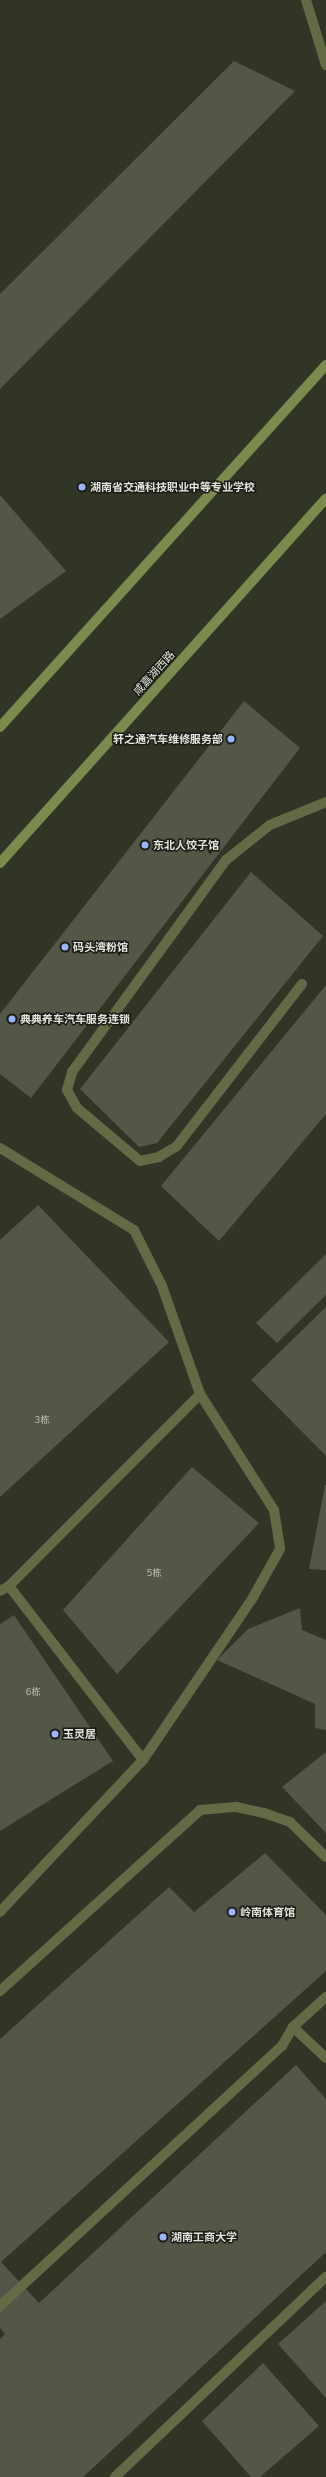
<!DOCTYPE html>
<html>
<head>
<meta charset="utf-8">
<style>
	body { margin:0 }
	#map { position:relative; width:326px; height:2477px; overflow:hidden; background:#313526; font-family:Mulish,"Noto Sans SC",sans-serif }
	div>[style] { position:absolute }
	.building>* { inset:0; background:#535747 }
	.minor>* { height:10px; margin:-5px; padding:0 5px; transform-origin:5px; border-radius:5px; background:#626b46 }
	.secondary>* { height:10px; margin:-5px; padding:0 5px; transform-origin:5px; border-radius:5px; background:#7c8a4e }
	.dots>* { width:11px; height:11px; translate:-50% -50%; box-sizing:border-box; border:2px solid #1a1c15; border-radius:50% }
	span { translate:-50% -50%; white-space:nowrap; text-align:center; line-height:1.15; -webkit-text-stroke:3px #1a1c15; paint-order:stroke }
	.number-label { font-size:9px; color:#bec2b6 }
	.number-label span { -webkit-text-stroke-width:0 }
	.poi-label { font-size:11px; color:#e2e5db; font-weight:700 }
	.left { translate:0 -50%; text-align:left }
	.right { translate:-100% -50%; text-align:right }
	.street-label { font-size:11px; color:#e2e5db }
</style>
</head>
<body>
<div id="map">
	<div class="building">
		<i style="clip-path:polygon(234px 61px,295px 91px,0 389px,0 294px)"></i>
		<i style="clip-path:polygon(0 495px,66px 571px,0 619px)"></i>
		<i style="clip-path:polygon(244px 701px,300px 748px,31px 1098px,0 1074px,0 1014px)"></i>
		<i style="clip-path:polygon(251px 872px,323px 936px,157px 1143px,139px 1147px,80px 1089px)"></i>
		<i style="clip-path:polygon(326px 985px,326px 1114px,219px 1241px,161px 1186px)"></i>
		<i style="clip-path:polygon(38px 1205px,169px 1342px,0 1497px,0 1240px)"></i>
		<i style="clip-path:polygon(326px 1254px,326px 1295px,277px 1343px,256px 1323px)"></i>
		<i style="clip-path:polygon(326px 1307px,326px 1456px,251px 1380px)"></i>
		<i style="clip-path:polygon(192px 1467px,259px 1523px,117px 1674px,63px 1610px)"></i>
		<i style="clip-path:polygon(325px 1485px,326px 1485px,326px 1570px,309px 1569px)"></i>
		<i style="clip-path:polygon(300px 1608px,302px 1630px,326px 1640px,326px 1730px,315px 1728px,315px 1704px,217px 1660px,248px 1629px)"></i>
		<i style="clip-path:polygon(14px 1615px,113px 1761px,0 1831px,0 1624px)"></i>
		<i style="clip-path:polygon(326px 1752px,326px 1833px,282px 1787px)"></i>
		<i style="clip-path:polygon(265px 1853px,326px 1915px,326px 1971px,1px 2262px,39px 2303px,296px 2065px,326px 2099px,326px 2252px,83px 2477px,0 2477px,0 2339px,5px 2334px,0 2328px,0 2039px,169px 1887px,194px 1912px)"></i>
		<i style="clip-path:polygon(326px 2301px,326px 2396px,325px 2397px,278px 2344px)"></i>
		<i style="clip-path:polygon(263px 2363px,319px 2426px,260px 2477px,251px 2477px,202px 2421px)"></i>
	</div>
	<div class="minor">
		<i style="left:306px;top:0;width:68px;rotate:72.9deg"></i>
		<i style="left:302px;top:984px;width:205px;rotate:127.7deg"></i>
		<i style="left:177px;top:1146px;width:21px;rotate:149deg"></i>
		<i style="left:159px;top:1157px;width:19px;rotate:168deg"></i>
		<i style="left:140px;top:1161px;width:82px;rotate:-139.9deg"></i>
		<i style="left:77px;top:1108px;width:21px;rotate:-119deg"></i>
		<i style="left:67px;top:1090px;width:19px;rotate:-74deg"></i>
		<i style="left:72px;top:1072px;width:262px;rotate:-54deg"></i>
		<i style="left:226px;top:860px;width:56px;rotate:-38.5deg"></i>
		<i style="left:270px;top:825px;width:61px;rotate:-22.3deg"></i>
		<i style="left:0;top:1148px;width:157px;rotate:31.5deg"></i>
		<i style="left:134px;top:1230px;width:63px;rotate:63.4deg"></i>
		<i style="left:162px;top:1286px;width:114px;rotate:70.6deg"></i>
		<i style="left:200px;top:1394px;width:138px;rotate:57.5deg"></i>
		<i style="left:274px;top:1510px;width:39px;rotate:81deg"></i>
		<i style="left:280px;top:1549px;width:57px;rotate:119.2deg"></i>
		<i style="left:252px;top:1599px;width:194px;rotate:124.1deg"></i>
		<i style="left:143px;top:1760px;width:209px;rotate:133.3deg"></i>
		<i style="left:0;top:1591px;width:10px;rotate:-29deg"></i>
		<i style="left:143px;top:1760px;width:220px;rotate:-127.6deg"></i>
		<i style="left:9px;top:1586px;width:271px;rotate:-45.1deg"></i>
		<i style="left:0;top:1991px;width:270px;rotate:-42.1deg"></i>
		<i style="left:200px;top:1810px;width:36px;rotate:-5deg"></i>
		<i style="left:236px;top:1807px;width:29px;rotate:12deg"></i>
		<i style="left:264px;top:1813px;width:28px;rotate:19deg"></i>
		<i style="left:290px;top:1822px;width:50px;rotate:44.2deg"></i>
		<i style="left:293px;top:2027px;width:45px;rotate:-42.3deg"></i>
		<i style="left:0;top:2306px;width:384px;rotate:-42.7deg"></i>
		<i style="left:282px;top:2046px;width:22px;rotate:-60deg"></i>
		<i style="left:293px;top:2027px;width:45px;rotate:43.2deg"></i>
		<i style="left:115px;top:2477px;width:291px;rotate:-43.5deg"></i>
	</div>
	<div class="secondary">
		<i style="left:0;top:727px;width:487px;rotate:-48deg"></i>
		<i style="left:0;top:863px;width:489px;rotate:-48.2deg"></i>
	</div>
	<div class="dots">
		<i style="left:82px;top:487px;background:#9cb4fd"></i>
		<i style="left:231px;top:739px;background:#9cb4fd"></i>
		<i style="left:145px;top:845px;background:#9cb4fd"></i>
		<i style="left:65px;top:947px;background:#9cb4fd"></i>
		<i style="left:12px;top:1019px;background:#9cb4fd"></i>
		<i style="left:55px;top:1734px;background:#9cb4fd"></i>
		<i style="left:232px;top:1912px;background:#9cb4fd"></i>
		<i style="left:163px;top:2237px;background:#9cb4fd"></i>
	</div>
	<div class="number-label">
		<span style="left:42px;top:1420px">3栋</span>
		<span style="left:154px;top:1573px">5栋</span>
		<span style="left:33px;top:1692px">6栋</span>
	</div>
	<div class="poi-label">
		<span class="left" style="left:90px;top:487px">湖南省交通科技职业中等专业学校</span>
		<span class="right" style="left:223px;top:739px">轩之通汽车维修服务部</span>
		<span class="left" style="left:153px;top:845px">东北人饺子馆</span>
		<span class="left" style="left:73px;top:947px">码头湾粉馆</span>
		<span class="left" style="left:20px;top:1019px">典典养车汽车服务连锁</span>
		<span class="left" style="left:63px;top:1734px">玉灵居</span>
		<span class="left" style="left:240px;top:1912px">岭南体育馆</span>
		<span class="left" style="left:171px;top:2237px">湖南工商大学</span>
	</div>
	<div class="street-label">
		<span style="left:154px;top:673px;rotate:-48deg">咸嘉湖西路</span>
	</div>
</div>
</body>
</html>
